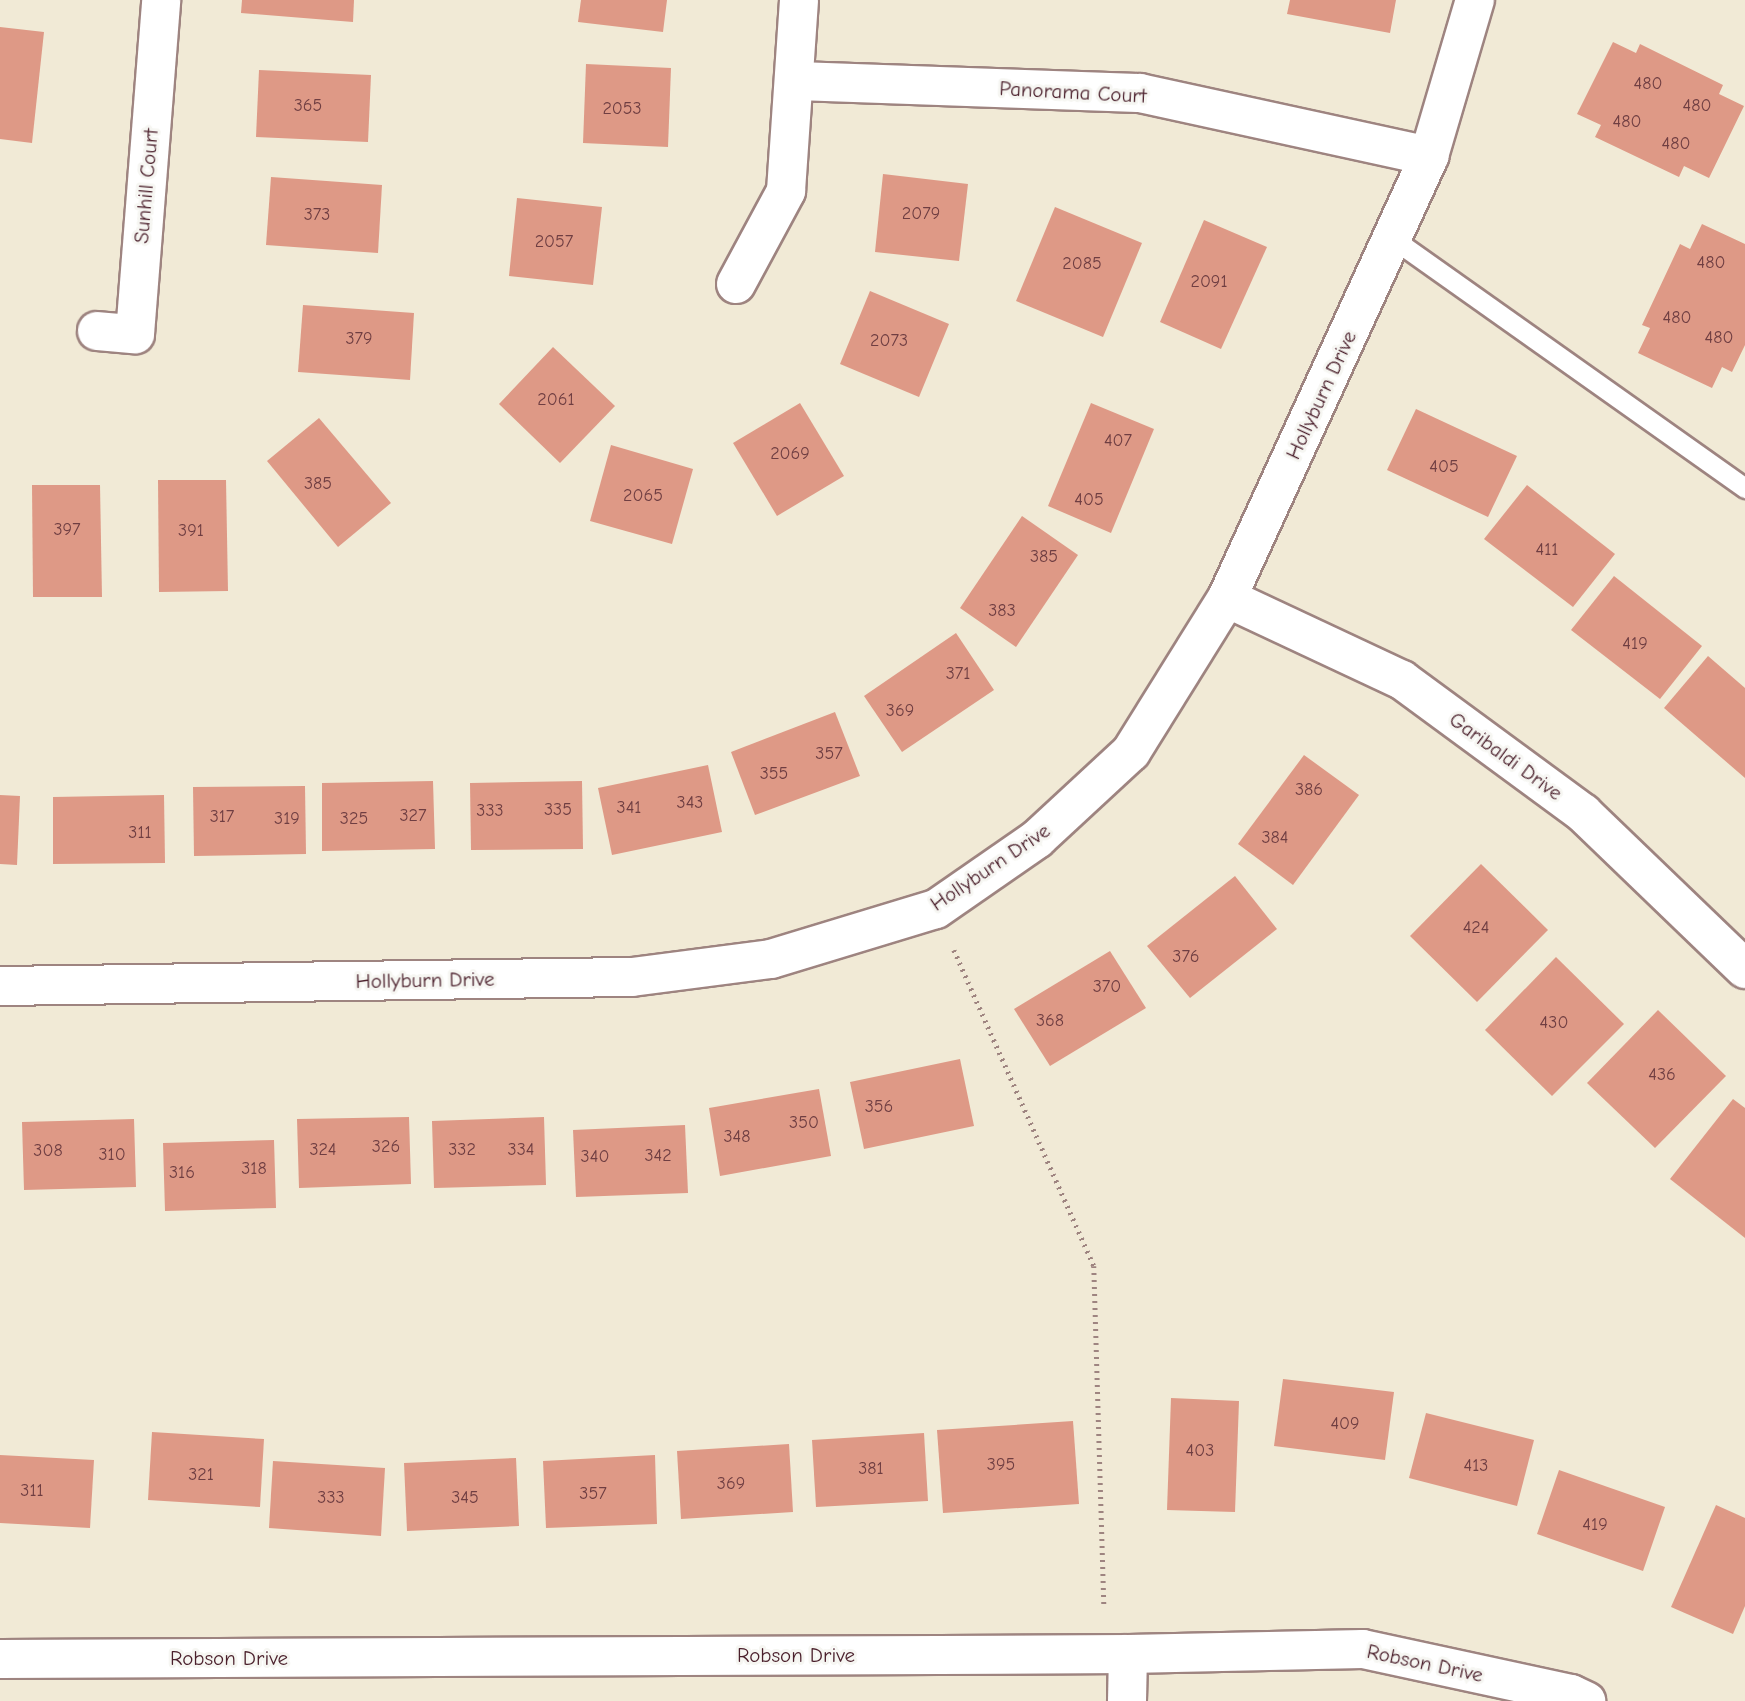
<!DOCTYPE html>
<html>
<head>
<meta charset="utf-8">
<style>
	body { margin:0 }
	#map { position:relative; width:1745px; height:1701px; overflow:hidden; background:#f1ead6; font-family:"Comic Neue",sans-serif }
	div>[style] { position:absolute }
	.building>* { inset:0; background:#de9986 }
	.path>* { height:4.5px; margin-top:-2.25px; transform-origin:0; background:repeating-linear-gradient(90deg,#9e8480 0 2px,transparent 0 7px) }
	.roads { filter:drop-shadow(2px 0 #9e8480) drop-shadow(-2px 0 #9e8480) drop-shadow(0 2px #9e8480) drop-shadow(0 -2px #9e8480) }
	.service>* { height:19px; margin:-9.5px; padding:0 9.5px; transform-origin:9.5px; border-radius:9.5px; background:#fff }
	.minor>* { height:38px; margin:-19px; padding:0 19px; transform-origin:19px; border-radius:19px; background:#fff }
	span { translate:-50% -50%; white-space:nowrap; text-align:center; line-height:1.15; -webkit-text-stroke:6px #f6f6f2; paint-order:stroke }
	.number-label { font-size:18px; color:#6f3e42 }
	.number-label span { -webkit-text-stroke-width:0 }
	.street-label { font-size:21px; color:#4a1f2b }
</style>
</head>
<body>
<div id="map">
	<div class="building">
		<i style="clip-path:polygon(242px 0,354px 0,353px 22px,241px 13px)"></i>
		<i style="clip-path:polygon(581px 0,667px 0,663px 32px,578px 22px)"></i>
		<i style="clip-path:polygon(1290px 0,1396px 0,1390px 33px,1287px 14px)"></i>
		<i style="clip-path:polygon(0 27px,44px 32px,32px 143px,0 139px)"></i>
		<i style="clip-path:polygon(1613px 42px,1636px 53px,1640px 44px,1723px 85px,1719px 94px,1744px 106px,1709px 178px,1684px 166px,1679px 177px,1595px 137px,1601px 125px,1577px 114px)"></i>
		<i style="clip-path:polygon(586px 64px,671px 68px,668px 147px,583px 143px)"></i>
		<i style="clip-path:polygon(259px 70px,371px 75px,368px 142px,256px 137px)"></i>
		<i style="clip-path:polygon(883px 174px,968px 184px,959px 261px,875px 252px)"></i>
		<i style="clip-path:polygon(271px 177px,382px 185px,378px 253px,266px 245px)"></i>
		<i style="clip-path:polygon(517px 198px,602px 207px,593px 285px,509px 276px)"></i>
		<i style="clip-path:polygon(1055px 207px,1142px 243px,1103px 337px,1016px 301px)"></i>
		<i style="clip-path:polygon(1204px 220px,1267px 247px,1221px 349px,1160px 322px)"></i>
		<i style="clip-path:polygon(1702px 224px,1745px 244px,1745px 345px,1732px 372px,1722px 367px,1712px 388px,1638px 353px,1650px 328px,1642px 325px,1680px 244px,1690px 249px)"></i>
		<i style="clip-path:polygon(870px 291px,949px 324px,919px 397px,840px 364px)"></i>
		<i style="clip-path:polygon(303px 305px,414px 313px,410px 380px,298px 372px)"></i>
		<i style="clip-path:polygon(553px 347px,615px 406px,560px 463px,499px 404px)"></i>
		<i style="clip-path:polygon(800px 403px,844px 476px,777px 516px,733px 443px)"></i>
		<i style="clip-path:polygon(1091px 403px,1154px 429px,1111px 533px,1048px 506px)"></i>
		<i style="clip-path:polygon(1416px 409px,1517px 456px,1488px 517px,1387px 470px)"></i>
		<i style="clip-path:polygon(319px 418px,391px 503px,338px 547px,267px 461px)"></i>
		<i style="clip-path:polygon(611px 445px,693px 469px,672px 544px,590px 521px)"></i>
		<i style="clip-path:polygon(158px 480px,226px 480px,228px 591px,159px 592px)"></i>
		<i style="clip-path:polygon(32px 485px,100px 485px,102px 597px,33px 597px)"></i>
		<i style="clip-path:polygon(1527px 485px,1615px 554px,1573px 607px,1484px 539px)"></i>
		<i style="clip-path:polygon(1022px 516px,1078px 555px,1016px 647px,960px 608px)"></i>
		<i style="clip-path:polygon(1614px 576px,1702px 646px,1660px 699px,1571px 630px)"></i>
		<i style="clip-path:polygon(956px 633px,994px 690px,902px 752px,864px 696px)"></i>
		<i style="clip-path:polygon(1708px 656px,1745px 688px,1745px 778px,1664px 708px)"></i>
		<i style="clip-path:polygon(835px 712px,860px 776px,755px 815px,731px 752px)"></i>
		<i style="clip-path:polygon(1304px 755px,1359px 795px,1293px 885px,1238px 844px)"></i>
		<i style="clip-path:polygon(708px 765px,722px 832px,612px 855px,598px 788px)"></i>
		<i style="clip-path:polygon(433px 781px,435px 849px,322px 851px,322px 783px)"></i>
		<i style="clip-path:polygon(582px 781px,583px 849px,471px 850px,470px 783px)"></i>
		<i style="clip-path:polygon(305px 786px,306px 854px,194px 856px,193px 787px)"></i>
		<i style="clip-path:polygon(0 795px,20px 796px,17px 865px,0 864px)"></i>
		<i style="clip-path:polygon(164px 795px,165px 863px,53px 864px,53px 797px)"></i>
		<i style="clip-path:polygon(1481px 864px,1548px 930px,1477px 1002px,1410px 936px)"></i>
		<i style="clip-path:polygon(1235px 876px,1277px 929px,1190px 998px,1147px 946px)"></i>
		<i style="clip-path:polygon(1110px 951px,1146px 1008px,1050px 1066px,1014px 1009px)"></i>
		<i style="clip-path:polygon(1556px 957px,1624px 1024px,1552px 1096px,1485px 1030px)"></i>
		<i style="clip-path:polygon(1658px 1010px,1726px 1076px,1655px 1148px,1587px 1083px)"></i>
		<i style="clip-path:polygon(960px 1059px,974px 1126px,864px 1149px,850px 1082px)"></i>
		<i style="clip-path:polygon(819px 1089px,831px 1156px,720px 1176px,709px 1108px)"></i>
		<i style="clip-path:polygon(1733px 1099px,1745px 1108px,1745px 1238px,1670px 1179px)"></i>
		<i style="clip-path:polygon(409px 1117px,411px 1184px,299px 1188px,297px 1119px)"></i>
		<i style="clip-path:polygon(544px 1117px,546px 1185px,434px 1188px,432px 1121px)"></i>
		<i style="clip-path:polygon(134px 1119px,136px 1187px,24px 1190px,22px 1122px)"></i>
		<i style="clip-path:polygon(685px 1125px,688px 1193px,576px 1197px,573px 1130px)"></i>
		<i style="clip-path:polygon(274px 1140px,276px 1208px,165px 1211px,163px 1143px)"></i>
		<i style="clip-path:polygon(1283px 1379px,1394px 1392px,1385px 1460px,1274px 1446px)"></i>
		<i style="clip-path:polygon(1171px 1398px,1239px 1401px,1235px 1512px,1167px 1510px)"></i>
		<i style="clip-path:polygon(1426px 1413px,1534px 1440px,1517px 1506px,1409px 1478px)"></i>
		<i style="clip-path:polygon(1073px 1421px,1079px 1504px,943px 1513px,937px 1430px)"></i>
		<i style="clip-path:polygon(152px 1432px,264px 1439px,260px 1507px,148px 1500px)"></i>
		<i style="clip-path:polygon(924px 1433px,928px 1501px,816px 1507px,812px 1440px)"></i>
		<i style="clip-path:polygon(789px 1444px,793px 1512px,681px 1519px,677px 1451px)"></i>
		<i style="clip-path:polygon(0 1455px,94px 1460px,90px 1528px,0 1523px)"></i>
		<i style="clip-path:polygon(655px 1455px,657px 1524px,546px 1528px,543px 1461px)"></i>
		<i style="clip-path:polygon(516px 1458px,519px 1526px,407px 1531px,404px 1463px)"></i>
		<i style="clip-path:polygon(273px 1461px,385px 1468px,381px 1536px,269px 1528px)"></i>
		<i style="clip-path:polygon(1559px 1470px,1665px 1507px,1643px 1571px,1537px 1534px)"></i>
		<i style="clip-path:polygon(1716px 1505px,1745px 1518px,1745px 1606px,1733px 1634px,1671px 1607px)"></i>
	</div>
	<div class="path">
		<i style="left:954px;top:950px;width:346px;rotate:66.1deg"></i>
		<i style="left:1094px;top:1266px;width:341px;rotate:88.3deg"></i>
	</div>
	<div class="roads">
		<div class="service">
			<i style="left:1392px;top:238px;width:433px;rotate:35.3deg"></i>
		</div>
		<div class="minor">
			<i style="left:795px;top:81px;width:345px;rotate:2deg"></i>
			<i style="left:1140px;top:93px;width:296px;rotate:12.3deg"></i>
			<i style="left:736px;top:284px;width:106px;rotate:-61.7deg"></i>
			<i style="left:786px;top:191px;width:191px;rotate:-86.1deg"></i>
			<i style="left:97px;top:331px;width:38px;rotate:5deg"></i>
			<i style="left:135px;top:334px;width:335px;rotate:-85.5deg"></i>
			<i style="left:1227px;top:598px;width:193px;rotate:25.1deg"></i>
			<i style="left:1402px;top:680px;width:225px;rotate:36.3deg"></i>
			<i style="left:1583px;top:813px;width:225px;rotate:43.9deg"></i>
			<i style="left:0;top:986px;width:632px;rotate:-0.82deg"></i>
			<i style="left:632px;top:977px;width:140px;rotate:-7.4deg"></i>
			<i style="left:771px;top:959px;width:172px;rotate:-16.9deg"></i>
			<i style="left:936px;top:909px;width:123px;rotate:-34.7deg"></i>
			<i style="left:1037px;top:839px;width:128px;rotate:-42.8deg"></i>
			<i style="left:1131px;top:752px;width:181px;rotate:-58.1deg"></i>
			<i style="left:1227px;top:598px;width:486px;rotate:-65.4deg"></i>
			<i style="left:1429px;top:156px;width:163px;rotate:-73.6deg"></i>
			<i style="left:0;top:1659px;width:1128px;rotate:-0.25deg"></i>
			<i style="left:1128px;top:1654px;width:235px;rotate:-1.2deg"></i>
			<i style="left:1363px;top:1649px;width:213px;rotate:12.2deg"></i>
			<i style="left:1571px;top:1694px;width:17px;rotate:25deg"></i>
			<i style="left:1127px;top:1701px;width:47px;rotate:-88.8deg"></i>
		</div>
	</div>
	<div class="number-label">
		<span style="left:1648px;top:84px">480</span>
		<span style="left:308px;top:106px">365</span>
		<span style="left:1697px;top:106px">480</span>
		<span style="left:622px;top:109px">2053</span>
		<span style="left:1627px;top:122px">480</span>
		<span style="left:1676px;top:144px">480</span>
		<span style="left:921px;top:214px">2079</span>
		<span style="left:317px;top:215px">373</span>
		<span style="left:554px;top:242px">2057</span>
		<span style="left:1711px;top:263px">480</span>
		<span style="left:1082px;top:264px">2085</span>
		<span style="left:1209px;top:282px">2091</span>
		<span style="left:1677px;top:318px">480</span>
		<span style="left:1719px;top:338px">480</span>
		<span style="left:359px;top:339px">379</span>
		<span style="left:889px;top:341px">2073</span>
		<span style="left:556px;top:400px">2061</span>
		<span style="left:1118px;top:441px">407</span>
		<span style="left:790px;top:454px">2069</span>
		<span style="left:1444px;top:467px">405</span>
		<span style="left:318px;top:484px">385</span>
		<span style="left:643px;top:496px">2065</span>
		<span style="left:1089px;top:500px">405</span>
		<span style="left:67px;top:530px">397</span>
		<span style="left:191px;top:531px">391</span>
		<span style="left:1547px;top:550px">411</span>
		<span style="left:1044px;top:557px">385</span>
		<span style="left:1002px;top:611px">383</span>
		<span style="left:1635px;top:644px">419</span>
		<span style="left:958px;top:674px">371</span>
		<span style="left:900px;top:711px">369</span>
		<span style="left:829px;top:754px">357</span>
		<span style="left:774px;top:774px">355</span>
		<span style="left:1309px;top:790px">386</span>
		<span style="left:690px;top:803px">343</span>
		<span style="left:629px;top:808px">341</span>
		<span style="left:558px;top:810px">335</span>
		<span style="left:490px;top:811px">333</span>
		<span style="left:413px;top:816px">327</span>
		<span style="left:222px;top:817px">317</span>
		<span style="left:287px;top:819px">319</span>
		<span style="left:354px;top:819px">325</span>
		<span style="left:140px;top:833px">311</span>
		<span style="left:1275px;top:838px">384</span>
		<span style="left:1476px;top:928px">424</span>
		<span style="left:1186px;top:957px">376</span>
		<span style="left:1107px;top:987px">370</span>
		<span style="left:1050px;top:1021px">368</span>
		<span style="left:1554px;top:1023px">430</span>
		<span style="left:1662px;top:1075px">436</span>
		<span style="left:879px;top:1107px">356</span>
		<span style="left:804px;top:1123px">350</span>
		<span style="left:737px;top:1137px">348</span>
		<span style="left:386px;top:1147px">326</span>
		<span style="left:323px;top:1150px">324</span>
		<span style="left:462px;top:1150px">332</span>
		<span style="left:521px;top:1150px">334</span>
		<span style="left:48px;top:1151px">308</span>
		<span style="left:112px;top:1155px">310</span>
		<span style="left:658px;top:1156px">342</span>
		<span style="left:595px;top:1157px">340</span>
		<span style="left:254px;top:1169px">318</span>
		<span style="left:182px;top:1173px">316</span>
		<span style="left:1345px;top:1424px">409</span>
		<span style="left:1200px;top:1451px">403</span>
		<span style="left:1001px;top:1465px">395</span>
		<span style="left:1476px;top:1466px">413</span>
		<span style="left:871px;top:1469px">381</span>
		<span style="left:201px;top:1475px">321</span>
		<span style="left:731px;top:1484px">369</span>
		<span style="left:32px;top:1491px">311</span>
		<span style="left:593px;top:1494px">357</span>
		<span style="left:331px;top:1498px">333</span>
		<span style="left:465px;top:1498px">345</span>
		<span style="left:1595px;top:1525px">419</span>
	</div>
	<div class="street-label">
		<span style="left:1073px;top:92px;rotate:3deg">Panorama Court</span>
		<span style="left:146px;top:186px;rotate:-85deg">Sunhill Court</span>
		<span style="left:1321px;top:395px;rotate:-65deg">Hollyburn Drive</span>
		<span style="left:1506px;top:756px;rotate:36deg">Garibaldi Drive</span>
		<span style="left:990px;top:867px;rotate:-34deg">Hollyburn Drive</span>
		<span style="left:425px;top:980px;rotate:-1deg">Hollyburn Drive</span>
		<span style="left:796px;top:1655px">Robson Drive</span>
		<span style="left:229px;top:1658px">Robson Drive</span>
		<span style="left:1425px;top:1663px;rotate:12deg">Robson Drive</span>
	</div>
</div>
</body>
</html>
